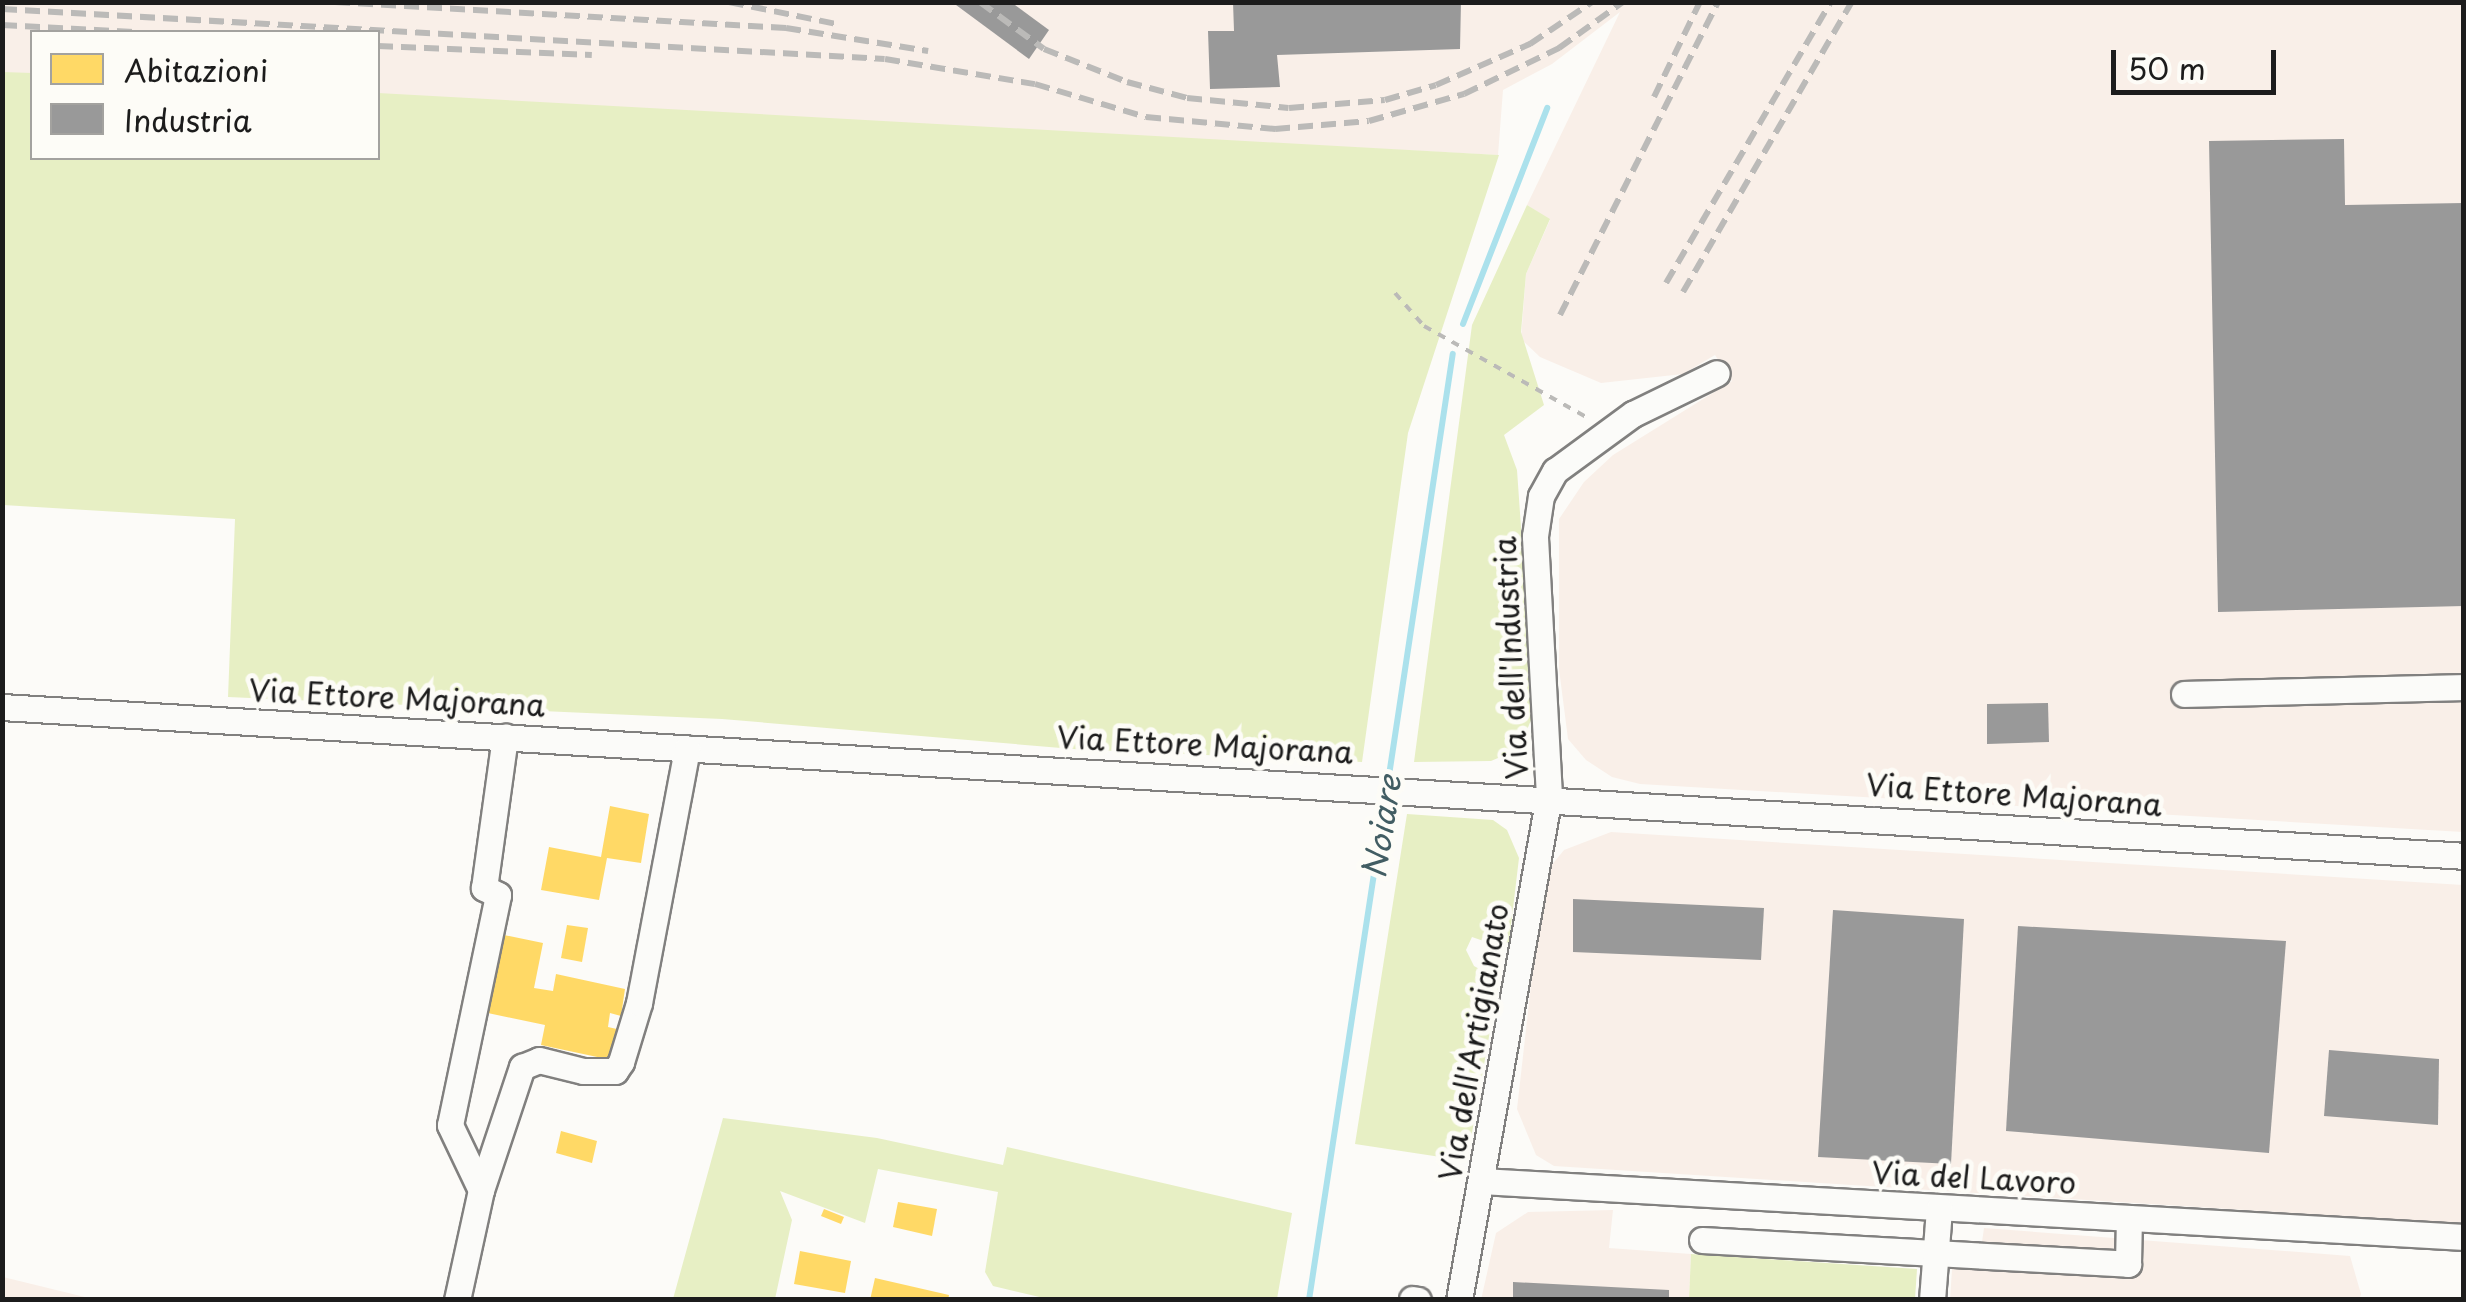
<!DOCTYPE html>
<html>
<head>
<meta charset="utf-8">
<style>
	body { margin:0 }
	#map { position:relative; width:2466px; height:1302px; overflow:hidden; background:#fcfbf8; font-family:"Playpen Sans",sans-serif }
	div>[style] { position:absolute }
	.built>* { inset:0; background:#f9efe8 }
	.green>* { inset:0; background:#e7efc4 }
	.homes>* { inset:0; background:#ffd966 }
	.industry>* { inset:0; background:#999 }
	.stream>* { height:6px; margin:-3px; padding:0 3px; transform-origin:3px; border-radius:3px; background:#abe1ec }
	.path>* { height:4px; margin-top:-2px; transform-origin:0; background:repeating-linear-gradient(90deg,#bbbab8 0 8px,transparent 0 16px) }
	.roads { filter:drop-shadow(2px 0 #81807f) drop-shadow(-2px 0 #81807f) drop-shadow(0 2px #81807f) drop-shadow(0 -2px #81807f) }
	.minor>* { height:25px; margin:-12.5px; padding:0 12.5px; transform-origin:12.5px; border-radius:12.5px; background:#fbfbf9 }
	.rail>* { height:6px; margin-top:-3px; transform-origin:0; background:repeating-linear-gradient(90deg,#bbbab8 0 15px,transparent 0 23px) }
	span { translate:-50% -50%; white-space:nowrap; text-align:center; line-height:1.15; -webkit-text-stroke:10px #fdfcf7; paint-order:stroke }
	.street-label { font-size:30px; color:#1c1c1c }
	.water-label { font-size:32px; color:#425d63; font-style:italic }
	.frame { position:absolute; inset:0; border:5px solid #1c1c1c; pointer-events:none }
	.legend { position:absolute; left:30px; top:30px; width:350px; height:130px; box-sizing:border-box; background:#fdfcf7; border:2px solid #a3a29f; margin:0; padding:12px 18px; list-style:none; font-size:30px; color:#1c1c1c }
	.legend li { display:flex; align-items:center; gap:20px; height:50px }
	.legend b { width:50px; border:2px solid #a3a29f }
	.scale { position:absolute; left:2111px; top:50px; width:165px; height:45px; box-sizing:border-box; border:5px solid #1c1c1c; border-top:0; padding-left:12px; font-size:30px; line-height:35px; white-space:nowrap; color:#1c1c1c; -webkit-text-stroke:8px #fdfcf7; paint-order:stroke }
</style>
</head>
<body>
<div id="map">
	<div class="built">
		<i style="clip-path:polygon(2px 3px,2463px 3px,2463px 832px,1640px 784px,1612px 777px,1586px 760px,1568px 739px,1559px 669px,1559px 519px,1584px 482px,1613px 455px,1732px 381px,1715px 355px,1683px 374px,1601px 383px,1540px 357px,1521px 339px,1526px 274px,1550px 220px,1527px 205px,1620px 12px,1552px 64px,1503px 90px,1498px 155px,378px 97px,378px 32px,32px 32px,32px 75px,3px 73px)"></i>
		<i style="clip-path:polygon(1611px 832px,2463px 885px,2463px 1224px,1554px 1166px,1536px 1155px,1517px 1109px,1540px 906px,1551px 866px,1564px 850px)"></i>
		<i style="clip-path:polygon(1613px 1210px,1609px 1248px,1691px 1254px,1689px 1299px,1481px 1300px,1496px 1233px,1528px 1212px)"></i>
		<i style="clip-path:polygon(1984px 1228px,2350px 1256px,2361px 1294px,2359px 1300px,1950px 1300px,1953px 1254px,1980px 1256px)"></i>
		<i style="clip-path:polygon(2px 1277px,3px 1277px,93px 1299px,3px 1299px)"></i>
	</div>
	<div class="green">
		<i style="clip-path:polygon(2px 72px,32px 73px,32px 158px,378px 158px,378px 93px,1499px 155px,1408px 433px,1362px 762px,1073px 749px,722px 719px,228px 697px,235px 519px,3px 505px)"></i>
		<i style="clip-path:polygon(1527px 205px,1550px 219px,1526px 274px,1521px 332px,1544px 405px,1504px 435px,1517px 470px,1534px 713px,1519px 749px,1491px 761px,1414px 762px,1472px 325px)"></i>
		<i style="clip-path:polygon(1407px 814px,1493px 820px,1507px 830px,1519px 858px,1509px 942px,1498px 946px,1472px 937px,1466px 950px,1474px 966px,1499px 980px,1467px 1161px,1355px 1144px)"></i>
		<i style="clip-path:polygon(723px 1118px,877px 1138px,1003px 1165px,1007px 1147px,1292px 1213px,1277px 1299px,1048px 1299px,993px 1286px,985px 1272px,998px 1192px,878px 1169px,865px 1223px,780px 1191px,792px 1220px,775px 1299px,673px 1299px)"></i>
		<i style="clip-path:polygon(1691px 1254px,1917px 1269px,1915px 1299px,1689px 1299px)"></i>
	</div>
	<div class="homes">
		<i style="clip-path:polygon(610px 806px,649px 814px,641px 863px,607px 858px,599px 900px,541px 890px,549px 847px,601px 857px)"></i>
		<i style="clip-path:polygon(567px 925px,588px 928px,582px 962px,561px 958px)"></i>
		<i style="clip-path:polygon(499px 934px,543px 943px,534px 988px,553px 991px,556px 974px,625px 989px,621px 1016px,610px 1013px,608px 1027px,621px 1030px,616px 1061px,541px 1045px,545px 1025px,483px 1012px)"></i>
		<i style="clip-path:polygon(561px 1131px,597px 1141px,592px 1163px,556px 1153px)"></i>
		<i style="clip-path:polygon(898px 1202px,937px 1209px,932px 1236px,893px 1227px)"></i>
		<i style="clip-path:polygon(824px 1209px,844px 1217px,841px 1224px,821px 1216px)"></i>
		<i style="clip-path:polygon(800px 1251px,851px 1261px,845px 1293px,794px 1284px)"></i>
		<i style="clip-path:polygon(875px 1278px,949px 1295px,948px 1300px,870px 1300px)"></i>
	</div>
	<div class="industry">
		<i style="clip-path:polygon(952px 2px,1011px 2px,1049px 30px,1029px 59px)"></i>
		<i style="clip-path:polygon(1233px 2px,1461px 2px,1460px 49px,1277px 55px,1280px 87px,1210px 89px,1208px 31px,1234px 31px)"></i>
		<i style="clip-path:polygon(2344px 139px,2345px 205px,2464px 203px,2464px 606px,2218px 612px,2209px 141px)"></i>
		<i style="clip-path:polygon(2048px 703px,2049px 742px,1987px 744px,1987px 704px)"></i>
		<i style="clip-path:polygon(1573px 899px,1764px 908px,1761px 960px,1573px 952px)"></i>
		<i style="clip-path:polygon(1833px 910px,1964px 919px,1951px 1164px,1818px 1157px)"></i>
		<i style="clip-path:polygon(2018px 926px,2286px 941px,2269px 1153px,2006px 1131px)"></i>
		<i style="clip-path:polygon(2329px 1050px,2439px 1059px,2438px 1125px,2324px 1116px)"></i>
		<i style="clip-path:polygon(1513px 1282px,1669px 1290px,1669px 1300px,1513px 1300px)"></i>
	</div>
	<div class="stream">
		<i style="left:1463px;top:324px;width:232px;rotate:-68.7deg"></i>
		<i style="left:1388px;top:782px;width:433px;rotate:-81.4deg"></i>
		<i style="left:1309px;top:1300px;width:511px;rotate:-81.33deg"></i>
	</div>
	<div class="path">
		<i style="left:1395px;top:293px;width:44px;rotate:48.7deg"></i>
		<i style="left:1424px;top:326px;width:186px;rotate:29.3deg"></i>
	</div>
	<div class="roads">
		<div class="minor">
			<i style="left:2184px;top:694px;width:280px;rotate:-1.4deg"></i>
			<i style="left:2px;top:707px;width:2467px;rotate:3.46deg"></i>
			<i style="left:1481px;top:1181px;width:985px;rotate:3.26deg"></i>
			<i style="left:481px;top:1190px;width:72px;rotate:-115.5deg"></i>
			<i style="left:450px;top:1125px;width:235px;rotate:-78.2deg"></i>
			<i style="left:498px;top:895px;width:16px;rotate:-153deg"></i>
			<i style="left:484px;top:888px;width:153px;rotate:-82.1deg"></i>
			<i style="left:1702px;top:1240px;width:427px;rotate:3.2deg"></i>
			<i style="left:2128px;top:1264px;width:46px;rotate:-88.8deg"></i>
			<i style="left:1412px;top:1299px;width:6px;rotate:9deg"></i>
			<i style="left:457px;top:1300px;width:113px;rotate:-77.7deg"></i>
			<i style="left:481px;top:1190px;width:130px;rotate:-71.6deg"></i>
			<i style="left:522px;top:1067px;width:18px;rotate:-22deg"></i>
			<i style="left:539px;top:1060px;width:45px;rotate:14deg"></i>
			<i style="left:583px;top:1071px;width:32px"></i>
			<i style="left:615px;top:1071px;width:11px;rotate:-56deg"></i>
			<i style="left:621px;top:1062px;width:62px;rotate:-73deg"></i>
			<i style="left:639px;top:1003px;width:259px;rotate:-79.3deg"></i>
			<i style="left:1459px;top:1300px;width:512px;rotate:-79.88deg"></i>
			<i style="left:1549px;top:796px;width:260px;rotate:-93.1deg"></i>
			<i style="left:1535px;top:536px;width:40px;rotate:-81.5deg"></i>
			<i style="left:1541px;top:496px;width:29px;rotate:-61deg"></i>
			<i style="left:1555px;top:471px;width:97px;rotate:-36.2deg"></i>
			<i style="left:1633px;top:414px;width:93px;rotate:-26deg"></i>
			<i style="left:1932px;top:1300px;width:92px;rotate:-85.6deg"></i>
		</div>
	</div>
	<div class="rail">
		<i style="left:335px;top:2px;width:452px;rotate:3.3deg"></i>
		<i style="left:786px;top:28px;width:144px;rotate:9.2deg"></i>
		<i style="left:729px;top:2px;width:114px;rotate:11.6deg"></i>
		<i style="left:980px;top:2px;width:79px;rotate:36.3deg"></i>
		<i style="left:1044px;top:49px;width:89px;rotate:21.7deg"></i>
		<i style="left:1127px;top:82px;width:62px;rotate:14.9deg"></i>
		<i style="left:1187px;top:98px;width:102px;rotate:5.6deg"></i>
		<i style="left:1289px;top:108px;width:96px;rotate:-4.8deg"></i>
		<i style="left:1385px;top:100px;width:53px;rotate:-16.4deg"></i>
		<i style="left:1436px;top:85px;width:103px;rotate:-23.6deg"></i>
		<i style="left:1530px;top:44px;width:75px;rotate:-34.1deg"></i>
		<i style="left:2px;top:9px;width:884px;rotate:3.24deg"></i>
		<i style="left:885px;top:59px;width:152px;rotate:9.5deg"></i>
		<i style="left:1035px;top:84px;width:116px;rotate:16.6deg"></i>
		<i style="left:1146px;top:117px;width:130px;rotate:5.3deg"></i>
		<i style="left:1275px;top:129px;width:94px;rotate:-4.9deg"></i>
		<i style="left:1369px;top:121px;width:99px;rotate:-15.9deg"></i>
		<i style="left:1464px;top:94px;width:106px;rotate:-25.8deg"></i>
		<i style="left:1559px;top:48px;width:79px;rotate:-35.7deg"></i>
		<i style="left:2px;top:25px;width:132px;rotate:3deg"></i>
		<i style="left:378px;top:46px;width:214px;rotate:2.4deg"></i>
		<i style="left:1654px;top:97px;width:106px;rotate:-64.2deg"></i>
		<i style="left:1666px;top:283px;width:326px;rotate:-59.6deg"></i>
		<i style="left:1683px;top:292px;width:336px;rotate:-59.8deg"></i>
		<i style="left:1560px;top:315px;width:351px;rotate:-63.2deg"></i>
	</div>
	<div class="street-label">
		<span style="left:1510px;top:658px;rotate:-93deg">Via dell'Industria</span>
		<span style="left:397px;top:697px;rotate:3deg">Via Ettore Majorana</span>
		<span style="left:1205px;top:744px;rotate:3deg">Via Ettore Majorana</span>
		<span style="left:2014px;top:794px;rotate:4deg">Via Ettore Majorana</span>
		<span style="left:1473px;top:1042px;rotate:-80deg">Via dell'Artigianato</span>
		<span style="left:1974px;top:1177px;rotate:3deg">Via del Lavoro</span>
	</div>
	<div class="water-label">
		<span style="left:1381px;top:827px;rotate:-81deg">Noiare</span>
	</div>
	<div class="frame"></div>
	<ul class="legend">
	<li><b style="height:28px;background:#ffd966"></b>Abitazioni</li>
	<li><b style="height:28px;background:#999"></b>Industria</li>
	</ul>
	<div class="scale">50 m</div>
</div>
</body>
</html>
